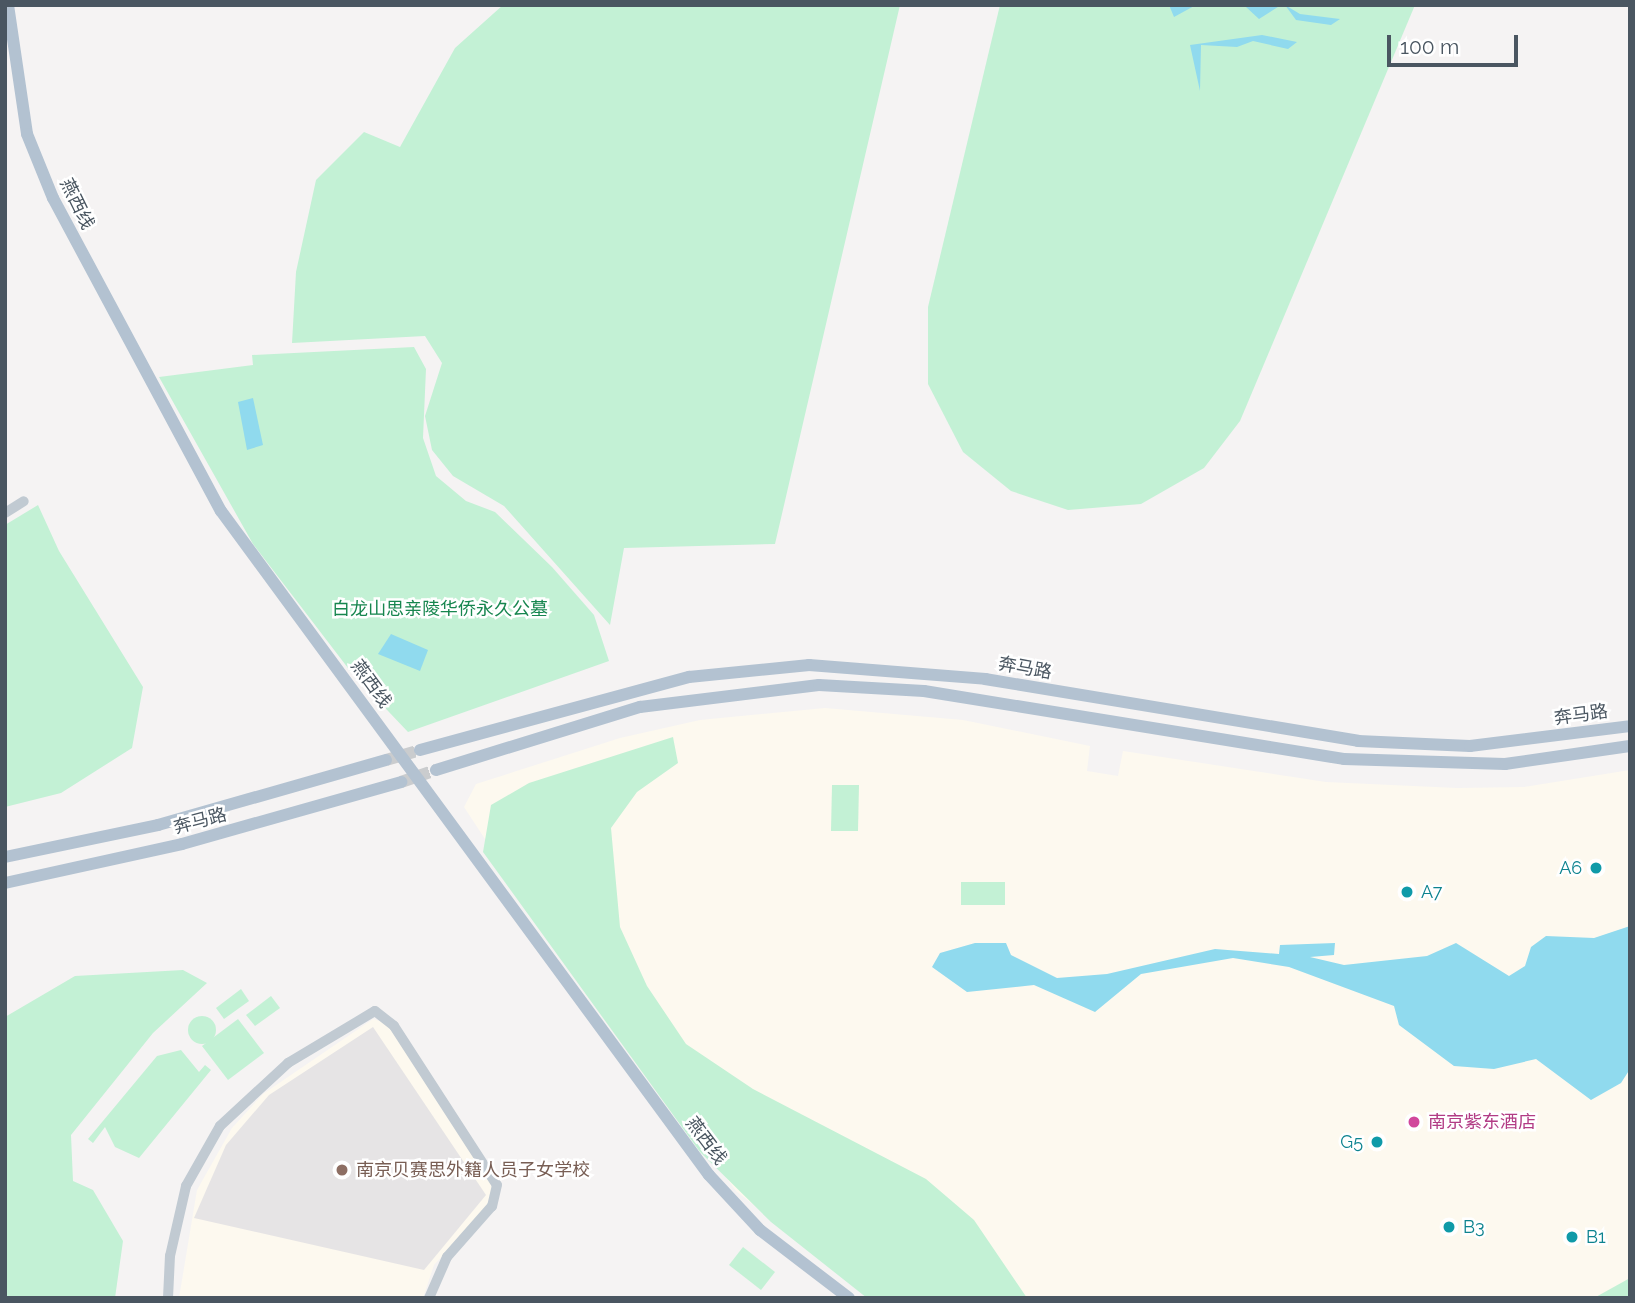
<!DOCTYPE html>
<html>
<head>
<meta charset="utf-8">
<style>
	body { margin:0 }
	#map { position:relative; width:1635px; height:1303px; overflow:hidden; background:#f5f3f3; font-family:Raleway,"Noto Sans SC",sans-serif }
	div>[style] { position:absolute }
	.commercial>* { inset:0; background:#fdf9ef }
	.education>* { inset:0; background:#e6e4e5 }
	.green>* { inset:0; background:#c3f1d5 }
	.round { border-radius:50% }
	.water>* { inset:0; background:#90daee }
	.major-tunnel>* { height:12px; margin-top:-6px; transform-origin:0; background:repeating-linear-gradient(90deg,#caccce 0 12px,transparent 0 18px) }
	.minor>* { height:10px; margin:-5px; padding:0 5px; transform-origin:5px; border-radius:5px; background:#c1cad2 }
	.major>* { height:12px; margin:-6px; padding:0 6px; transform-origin:6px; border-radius:6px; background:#b3c2d1 }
	.dots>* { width:19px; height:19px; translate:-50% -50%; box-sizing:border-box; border:4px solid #fff; border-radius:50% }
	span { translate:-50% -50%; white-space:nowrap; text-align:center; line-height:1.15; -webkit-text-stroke:5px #fff; paint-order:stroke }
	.street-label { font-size:18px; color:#4a5661 }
	.park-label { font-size:18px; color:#17864f }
	.culture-label { font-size:18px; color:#0d838f }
	.right { translate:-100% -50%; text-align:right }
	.left { translate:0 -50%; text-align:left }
	.hotel-label { font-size:18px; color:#b23c85 }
	.education-label { font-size:18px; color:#785e54 }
	.frame { position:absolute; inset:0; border:7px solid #4a5661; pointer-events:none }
	.scale { position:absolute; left:1387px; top:35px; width:131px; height:32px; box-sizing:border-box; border:4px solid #4a5661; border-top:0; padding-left:9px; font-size:21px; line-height:24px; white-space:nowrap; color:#4a5661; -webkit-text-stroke:5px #fff; paint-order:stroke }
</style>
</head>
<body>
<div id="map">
	<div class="commercial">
		<i style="clip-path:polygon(825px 708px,963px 720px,1090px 746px,1087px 771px,1118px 776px,1123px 751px,1326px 782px,1457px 788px,1524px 787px,1630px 770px,1630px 1298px,872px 1298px,736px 1191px,566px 963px,464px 807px,476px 784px,620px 738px,700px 720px)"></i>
		<i style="clip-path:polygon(373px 1019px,387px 1023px,492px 1183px,490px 1204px,434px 1265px,423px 1298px,179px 1298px,197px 1190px,232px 1128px,263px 1094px)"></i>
	</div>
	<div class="education">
		<i style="clip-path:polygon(373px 1027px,486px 1195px,424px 1270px,194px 1218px,226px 1145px,269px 1095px)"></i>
	</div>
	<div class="green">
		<i style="clip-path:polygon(503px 5px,900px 5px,775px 544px,624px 548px,610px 625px,504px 506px,453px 476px,432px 450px,425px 416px,442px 363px,425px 336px,292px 343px,296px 272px,316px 180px,364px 132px,400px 147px,455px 48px)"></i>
		<i style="clip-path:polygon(1000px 5px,1415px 5px,1240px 421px,1204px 468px,1141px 504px,1068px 510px,1011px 491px,963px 452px,928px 384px,928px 307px)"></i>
		<i style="clip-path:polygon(414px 347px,426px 369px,423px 438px,436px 476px,466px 501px,495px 512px,552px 567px,594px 615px,609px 661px,408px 732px,351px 672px,253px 544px,159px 377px,253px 365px,252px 355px)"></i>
		<i style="clip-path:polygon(38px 505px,59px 551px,143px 687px,132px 748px,61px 793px,5px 807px,5px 525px)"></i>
		<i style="clip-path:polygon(673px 737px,678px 763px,637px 792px,611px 828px,620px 927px,647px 986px,686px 1044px,753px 1089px,926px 1179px,974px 1220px,1027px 1298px,867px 1298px,771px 1222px,700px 1152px,483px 852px,491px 805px,529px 783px)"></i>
		<i style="clip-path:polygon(832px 785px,859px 785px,858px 831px,831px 831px)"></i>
		<i style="clip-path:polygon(961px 882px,1005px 882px,1005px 905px,961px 905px)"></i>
		<i style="clip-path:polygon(183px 970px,207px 983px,153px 1033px,71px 1135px,73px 1181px,93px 1190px,123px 1241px,115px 1298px,5px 1298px,5px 1017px,75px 976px)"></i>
		<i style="clip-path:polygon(241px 989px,249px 1001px,224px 1019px,216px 1008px)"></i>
		<i style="clip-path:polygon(271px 996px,280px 1008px,255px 1026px,246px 1015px)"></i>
		<i class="round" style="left:188px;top:1016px;width:28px;height:28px"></i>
		<i style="clip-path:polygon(238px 1019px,264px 1053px,228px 1080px,202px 1046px)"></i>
		<i style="clip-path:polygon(181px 1050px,199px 1072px,205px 1065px,211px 1070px,139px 1158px,115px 1147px,105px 1127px,93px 1143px,88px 1139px,157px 1056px)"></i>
		<i style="clip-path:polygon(743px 1247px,775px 1272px,761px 1290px,729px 1265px)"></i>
		<i style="clip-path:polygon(1630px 1278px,1630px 1298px,1594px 1298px)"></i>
	</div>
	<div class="water">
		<i style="clip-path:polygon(1169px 5px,1281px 5px,1259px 19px,1246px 7px,1196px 5px,1174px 17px)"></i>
		<i style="clip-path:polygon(1285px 5px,1300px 14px,1340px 19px,1331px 25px,1296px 20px)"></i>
		<i style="clip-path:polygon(1262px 35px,1297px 42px,1288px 49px,1253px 41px,1237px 47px,1201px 45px,1200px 91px,1190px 45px)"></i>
		<i style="clip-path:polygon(253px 398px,263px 445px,247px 450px,238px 402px)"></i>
		<i style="clip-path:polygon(391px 634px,428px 650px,420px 671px,378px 654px)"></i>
		<i style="clip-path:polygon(1630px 926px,1630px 1069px,1621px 1083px,1591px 1100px,1536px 1059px,1494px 1069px,1454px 1066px,1399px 1025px,1394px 1006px,1289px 967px,1233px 958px,1141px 974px,1095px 1012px,1034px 985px,967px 992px,932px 967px,940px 953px,975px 943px,1006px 943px,1011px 955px,1057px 978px,1107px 974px,1215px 949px,1279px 954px,1280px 945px,1335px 943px,1334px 955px,1310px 957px,1344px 965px,1427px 956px,1456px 943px,1509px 976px,1525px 966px,1531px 947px,1546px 936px,1594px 938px)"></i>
	</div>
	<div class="major-tunnel">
		<i style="left:386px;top:760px;width:35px;rotate:-16deg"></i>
		<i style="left:401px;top:782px;width:37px;rotate:-19deg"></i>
	</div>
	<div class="minor">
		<i style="left:5px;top:513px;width:22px;rotate:-32deg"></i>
		<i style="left:168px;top:1298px;width:42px;rotate:-87.3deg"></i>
		<i style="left:170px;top:1256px;width:72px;rotate:-77.1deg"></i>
		<i style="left:186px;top:1186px;width:69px;rotate:-60.5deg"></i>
		<i style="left:220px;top:1126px;width:93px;rotate:-42.8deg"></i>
		<i style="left:288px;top:1063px;width:101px;rotate:-30.9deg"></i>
		<i style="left:375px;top:1011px;width:24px;rotate:38deg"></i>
		<i style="left:394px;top:1026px;width:189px;rotate:57.1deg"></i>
		<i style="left:497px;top:1185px;width:22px;rotate:103deg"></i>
		<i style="left:492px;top:1206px;width:68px;rotate:131.4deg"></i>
		<i style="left:447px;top:1257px;width:45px;rotate:113.7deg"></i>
	</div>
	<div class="major">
		<i style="left:8px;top:5px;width:130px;rotate:81.6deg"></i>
		<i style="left:27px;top:134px;width:69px;rotate:67.9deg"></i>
		<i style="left:53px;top:198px;width:355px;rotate:61.8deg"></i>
		<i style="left:221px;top:511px;width:824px;rotate:53.69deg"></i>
		<i style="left:709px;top:1175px;width:75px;rotate:47.2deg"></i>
		<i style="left:760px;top:1230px;width:112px;rotate:37.4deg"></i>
		<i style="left:420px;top:750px;width:279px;rotate:-15.2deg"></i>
		<i style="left:689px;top:677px;width:121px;rotate:-5.7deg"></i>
		<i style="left:809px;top:665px;width:177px;rotate:4.5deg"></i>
		<i style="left:985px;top:679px;width:378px;rotate:9.4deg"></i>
		<i style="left:1358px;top:741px;width:112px;rotate:2.6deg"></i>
		<i style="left:1470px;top:746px;width:161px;rotate:-7.1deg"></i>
		<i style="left:436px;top:770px;width:214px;rotate:-17.2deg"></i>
		<i style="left:640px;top:707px;width:180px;rotate:-7deg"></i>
		<i style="left:819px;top:685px;width:105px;rotate:3.3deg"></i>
		<i style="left:924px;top:691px;width:425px;rotate:9.2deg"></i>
		<i style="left:1344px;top:759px;width:161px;rotate:1.8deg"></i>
		<i style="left:1505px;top:764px;width:126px;rotate:-8.2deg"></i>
		<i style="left:5px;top:857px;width:156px;rotate:-11.8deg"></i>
		<i style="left:158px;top:825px;width:237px;rotate:-15.9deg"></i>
		<i style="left:5px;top:883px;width:181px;rotate:-12.4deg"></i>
		<i style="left:182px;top:844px;width:228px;rotate:-15.8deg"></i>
	</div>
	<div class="dots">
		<i style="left:1596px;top:868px;background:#0f9aa8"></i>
		<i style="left:1407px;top:892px;background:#0f9aa8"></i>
		<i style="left:1414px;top:1122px;background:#d1479c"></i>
		<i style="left:1377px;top:1142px;background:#0f9aa8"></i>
		<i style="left:342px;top:1170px;background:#8d6e63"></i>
		<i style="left:1449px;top:1227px;background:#0f9aa8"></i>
		<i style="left:1572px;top:1237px;background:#0f9aa8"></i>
	</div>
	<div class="street-label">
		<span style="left:77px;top:204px;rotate:64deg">燕西线</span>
		<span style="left:1025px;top:668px;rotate:10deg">奔马路</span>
		<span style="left:371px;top:684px;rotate:54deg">燕西线</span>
		<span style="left:1581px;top:715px;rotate:-8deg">奔马路</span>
		<span style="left:200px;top:821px;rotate:-15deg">奔马路</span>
		<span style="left:706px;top:1141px;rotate:53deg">燕西线</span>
	</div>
	<div class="park-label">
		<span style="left:440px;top:609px">白龙山思亲陵华侨永久公墓</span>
	</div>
	<div class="culture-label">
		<span class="right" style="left:1582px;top:868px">A6</span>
		<span class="left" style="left:1421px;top:892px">A7</span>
		<span class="right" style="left:1363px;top:1142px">G5</span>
		<span class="left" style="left:1463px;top:1227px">B3</span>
		<span class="left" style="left:1586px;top:1237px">B1</span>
	</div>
	<div class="hotel-label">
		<span class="left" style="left:1428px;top:1122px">南京紫东酒店</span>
	</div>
	<div class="education-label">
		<span class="left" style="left:356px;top:1170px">南京贝赛思外籍人员子女学校</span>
	</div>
	<div class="frame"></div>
	<div class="scale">100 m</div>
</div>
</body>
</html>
